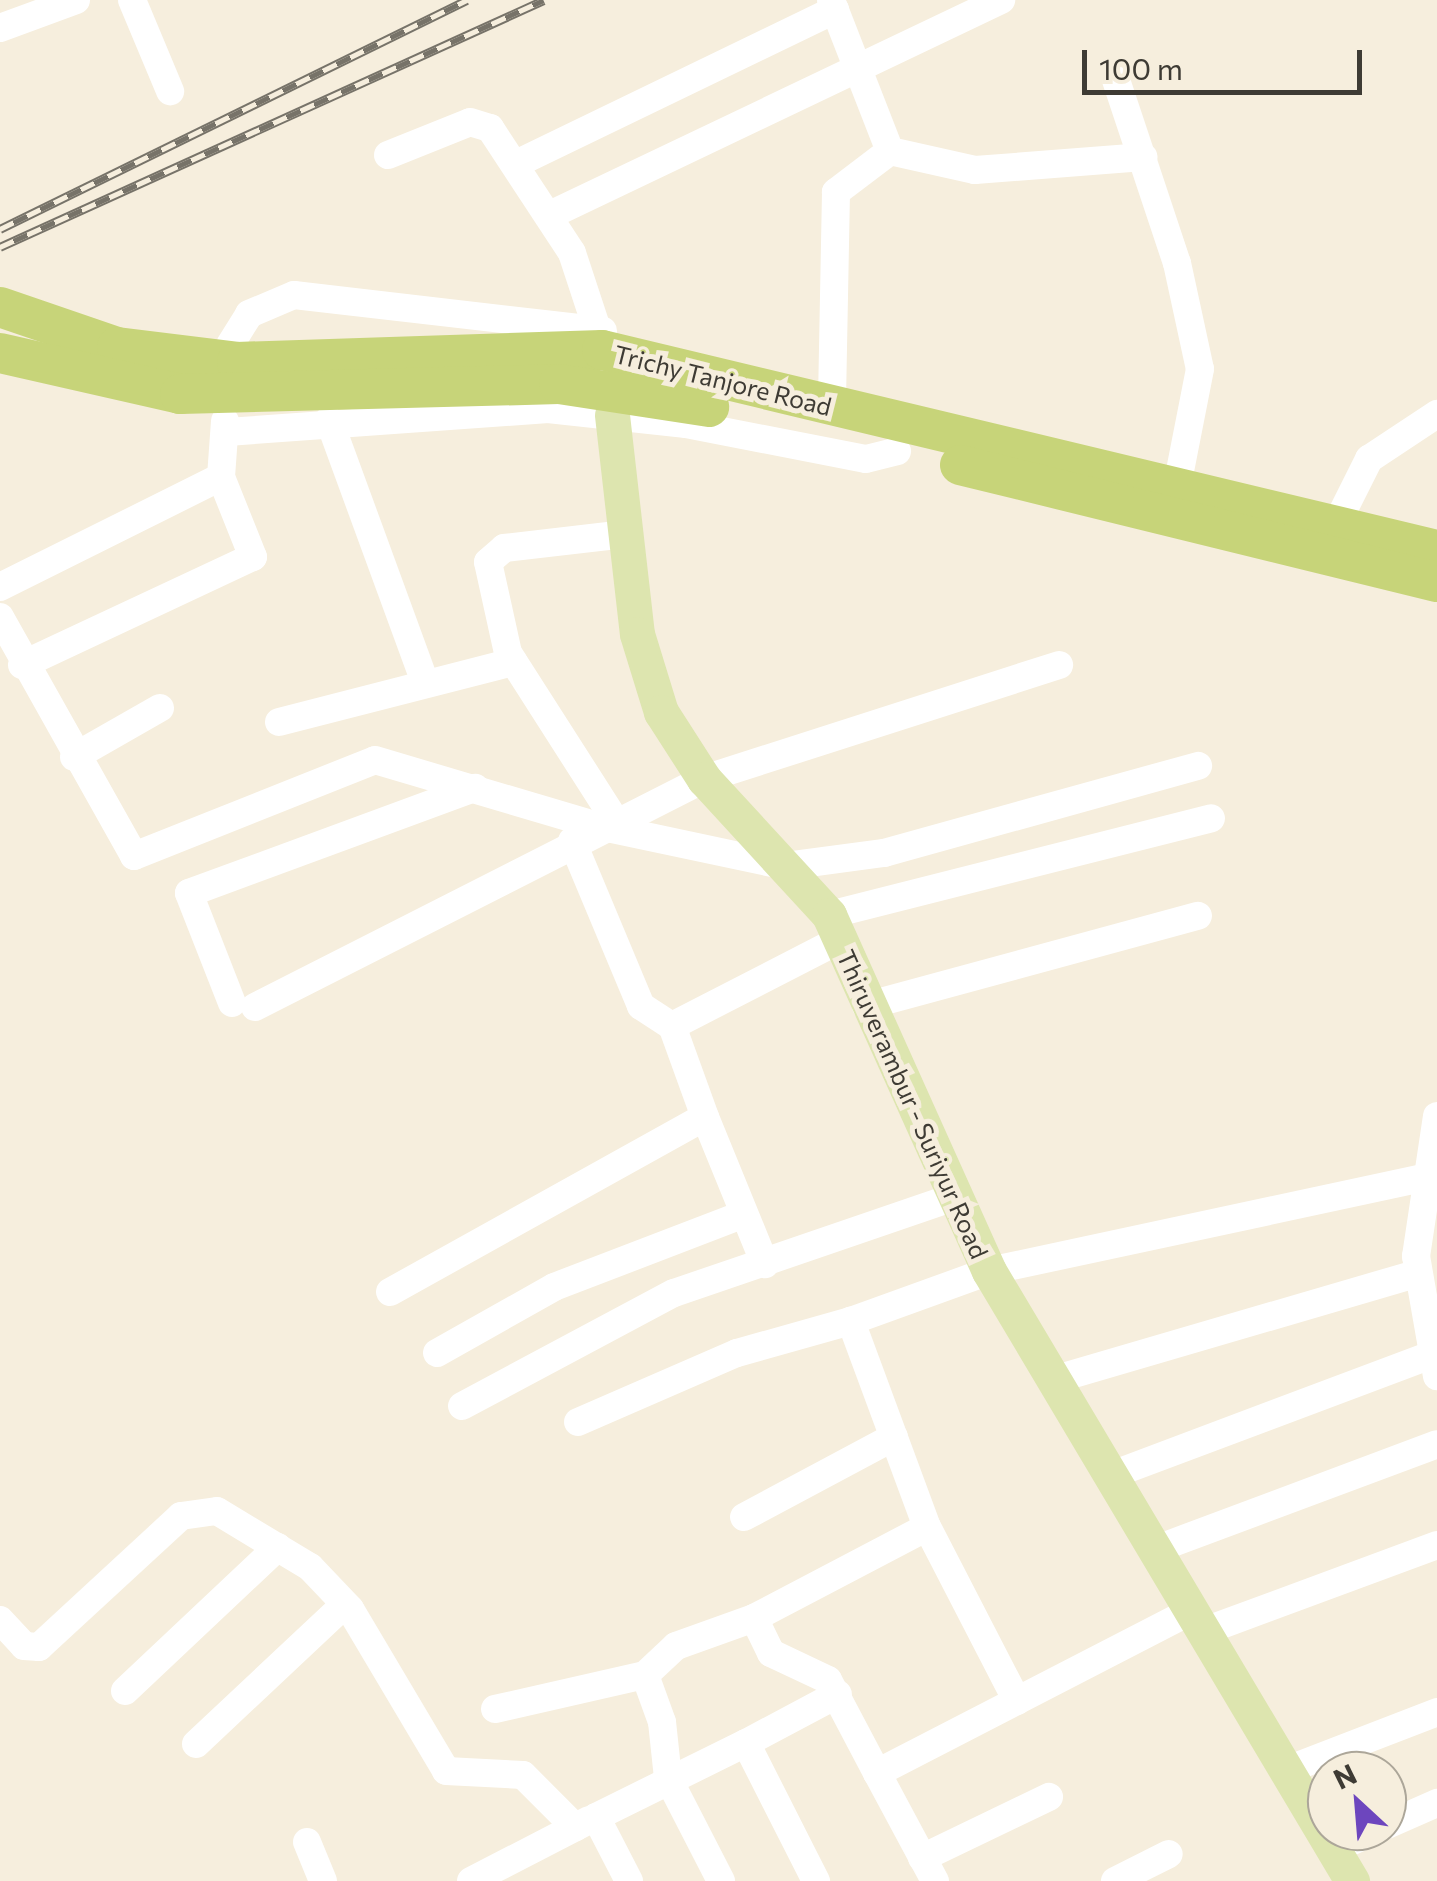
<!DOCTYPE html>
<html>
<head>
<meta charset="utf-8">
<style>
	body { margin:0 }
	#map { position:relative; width:1437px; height:1881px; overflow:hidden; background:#f6eedd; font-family:Commissioner,sans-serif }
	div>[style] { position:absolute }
	.minor>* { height:28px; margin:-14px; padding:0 14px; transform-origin:14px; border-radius:14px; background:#fff }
	.major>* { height:35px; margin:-17.5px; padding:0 17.5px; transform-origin:17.5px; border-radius:17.5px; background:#dde5af }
	.highway>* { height:40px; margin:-20px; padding:0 20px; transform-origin:20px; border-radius:20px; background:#c7d479 }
	.rail>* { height:9px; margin-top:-4.5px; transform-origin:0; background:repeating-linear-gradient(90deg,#f6eedd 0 15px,#777369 0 30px); box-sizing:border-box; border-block:2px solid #777369 }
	span { translate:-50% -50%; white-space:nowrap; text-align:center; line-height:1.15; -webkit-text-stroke:10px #f6eedd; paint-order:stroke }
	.street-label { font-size:25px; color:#3e3b34 }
	.north { position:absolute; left:1307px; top:1751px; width:100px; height:100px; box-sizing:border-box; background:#f6eedd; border:2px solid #aca699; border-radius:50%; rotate:334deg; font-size:28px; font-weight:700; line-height:40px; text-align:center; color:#3e3b34 }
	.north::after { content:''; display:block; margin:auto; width:35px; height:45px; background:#6d46be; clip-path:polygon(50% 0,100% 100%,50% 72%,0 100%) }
	.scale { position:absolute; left:1082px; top:50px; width:280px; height:45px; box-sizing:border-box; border:5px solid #3e3b34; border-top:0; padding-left:12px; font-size:30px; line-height:35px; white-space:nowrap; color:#3e3b34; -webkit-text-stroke:8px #f6eedd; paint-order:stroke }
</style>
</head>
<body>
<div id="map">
	<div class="minor">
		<i style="left:132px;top:0;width:99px;rotate:67.3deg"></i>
		<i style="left:831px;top:0;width:162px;rotate:68.7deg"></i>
		<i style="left:890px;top:151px;width:68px;rotate:142.8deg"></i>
		<i style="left:836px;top:192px;width:215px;rotate:91.1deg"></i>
		<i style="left:0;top:28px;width:81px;rotate:-20.2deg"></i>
		<i style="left:1116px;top:80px;width:193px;rotate:71.6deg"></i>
		<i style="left:1177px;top:263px;width:108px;rotate:77.8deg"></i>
		<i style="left:1200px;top:369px;width:119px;rotate:101.1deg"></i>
		<i style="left:890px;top:151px;width:87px;rotate:12.6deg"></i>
		<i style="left:975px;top:170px;width:169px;rotate:-4.4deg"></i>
		<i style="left:388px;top:155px;width:88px;rotate:-21.9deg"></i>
		<i style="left:470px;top:122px;width:21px;rotate:17deg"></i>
		<i style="left:490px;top:128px;width:149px;rotate:56.7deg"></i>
		<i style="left:572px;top:253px;width:96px;rotate:71.8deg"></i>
		<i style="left:520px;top:162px;width:350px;rotate:-25.8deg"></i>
		<i style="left:550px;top:215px;width:500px;rotate:-25.5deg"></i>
		<i style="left:230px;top:345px;width:36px;rotate:-58deg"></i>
		<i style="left:249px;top:314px;width:49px;rotate:-22.9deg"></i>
		<i style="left:294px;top:295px;width:311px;rotate:6.6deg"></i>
		<i style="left:329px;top:420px;width:280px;rotate:69.9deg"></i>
		<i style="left:227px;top:432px;width:322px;rotate:-4.1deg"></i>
		<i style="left:548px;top:409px;width:139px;rotate:6.2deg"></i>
		<i style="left:686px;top:424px;width:183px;rotate:11deg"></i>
		<i style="left:866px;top:459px;width:32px;rotate:-14deg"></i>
		<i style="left:1337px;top:523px;width:72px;rotate:-63.4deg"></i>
		<i style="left:1369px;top:459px;width:82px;rotate:-33.5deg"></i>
		<i style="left:0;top:587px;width:247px;rotate:-26.5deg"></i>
		<i style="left:221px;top:477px;width:56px;rotate:-85.9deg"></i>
		<i style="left:0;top:617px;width:274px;rotate:60.7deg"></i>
		<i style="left:134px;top:856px;width:259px;rotate:-21.7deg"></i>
		<i style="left:375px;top:760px;width:233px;rotate:16.5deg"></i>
		<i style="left:598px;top:826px;width:192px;rotate:12deg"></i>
		<i style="left:786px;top:866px;width:99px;rotate:-7.6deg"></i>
		<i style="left:884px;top:853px;width:326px;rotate:-15.5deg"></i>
		<i style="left:22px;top:665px;width:255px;rotate:-25.1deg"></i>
		<i style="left:253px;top:557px;width:86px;rotate:-111.8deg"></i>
		<i style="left:279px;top:722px;width:242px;rotate:-14.4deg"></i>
		<i style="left:74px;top:757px;width:99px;rotate:-29.7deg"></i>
		<i style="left:613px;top:817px;width:195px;rotate:-122.6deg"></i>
		<i style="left:508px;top:653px;width:93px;rotate:-102.4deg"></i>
		<i style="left:488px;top:562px;width:21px;rotate:-41deg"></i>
		<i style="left:504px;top:548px;width:122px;rotate:-6.6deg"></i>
		<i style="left:572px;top:841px;width:179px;rotate:67.3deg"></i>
		<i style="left:641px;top:1006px;width:37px;rotate:33deg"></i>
		<i style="left:829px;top:915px;width:394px;rotate:-14.2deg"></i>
		<i style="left:232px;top:1003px;width:118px;rotate:-111.4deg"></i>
		<i style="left:189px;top:893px;width:305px;rotate:-20.2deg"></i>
		<i style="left:866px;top:1006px;width:344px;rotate:-15.2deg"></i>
		<i style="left:255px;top:1007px;width:504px;rotate:-26.92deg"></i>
		<i style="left:704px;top:779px;width:373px;rotate:-17.8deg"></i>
		<i style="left:1437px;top:1116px;width:142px;rotate:98.5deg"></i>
		<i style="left:1416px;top:1256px;width:122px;rotate:80.1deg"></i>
		<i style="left:705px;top:1117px;width:159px;rotate:67.8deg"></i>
		<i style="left:390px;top:1292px;width:360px;rotate:-29.1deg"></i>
		<i style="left:705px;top:1117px;width:97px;rotate:-109.9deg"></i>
		<i style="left:672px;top:1026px;width:188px;rotate:-27.2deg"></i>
		<i style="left:437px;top:1353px;width:134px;rotate:-29.4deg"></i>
		<i style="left:554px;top:1287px;width:201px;rotate:-21deg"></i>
		<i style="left:1053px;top:1380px;width:380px;rotate:-16.3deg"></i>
		<i style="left:462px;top:1406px;width:240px;rotate:-28.1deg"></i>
		<i style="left:674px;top:1293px;width:293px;rotate:-18.9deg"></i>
		<i style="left:578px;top:1422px;width:173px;rotate:-23.5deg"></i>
		<i style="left:737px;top:1353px;width:118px;rotate:-15.7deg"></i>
		<i style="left:1109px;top:1476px;width:346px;rotate:-20.6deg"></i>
		<i style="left:744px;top:1517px;width:170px;rotate:-28.1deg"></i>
		<i style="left:1154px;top:1550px;width:302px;rotate:-20.5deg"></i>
		<i style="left:754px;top:1618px;width:39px;rotate:64deg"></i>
		<i style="left:771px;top:1653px;width:63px;rotate:25.3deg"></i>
		<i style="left:828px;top:1680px;width:105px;rotate:62.2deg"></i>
		<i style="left:0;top:1620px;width:35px;rotate:47deg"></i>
		<i style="left:24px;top:1646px;width:15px;rotate:4deg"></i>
		<i style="left:39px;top:1647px;width:193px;rotate:-42.7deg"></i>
		<i style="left:181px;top:1516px;width:36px;rotate:-8deg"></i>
		<i style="left:217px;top:1511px;width:109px;rotate:31.1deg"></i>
		<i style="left:310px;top:1567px;width:58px;rotate:46.4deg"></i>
		<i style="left:350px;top:1609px;width:188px;rotate:59.3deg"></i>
		<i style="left:446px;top:1771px;width:77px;rotate:3deg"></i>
		<i style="left:523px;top:1775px;width:74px;rotate:45deg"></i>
		<i style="left:1202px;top:1632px;width:251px;rotate:-20.3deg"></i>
		<i style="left:125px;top:1691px;width:210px;rotate:-43.3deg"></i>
		<i style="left:1017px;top:1701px;width:196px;rotate:-117.3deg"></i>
		<i style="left:927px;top:1527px;width:220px;rotate:-110.3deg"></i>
		<i style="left:851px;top:1321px;width:147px;rotate:-19.9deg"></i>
		<i style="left:989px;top:1271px;width:444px;rotate:-12.1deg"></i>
		<i style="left:495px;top:1709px;width:154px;rotate:-12.8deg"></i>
		<i style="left:746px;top:1743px;width:104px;rotate:-28deg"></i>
		<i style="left:196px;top:1744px;width:204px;rotate:-43.2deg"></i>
		<i style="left:1287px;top:1770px;width:161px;rotate:-21.1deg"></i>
		<i style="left:1387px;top:1825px;width:55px;rotate:-23.7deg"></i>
		<i style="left:307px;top:1842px;width:42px;rotate:67.7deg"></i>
		<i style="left:1333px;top:1850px;width:45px;rotate:-24.9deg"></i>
		<i style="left:922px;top:1858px;width:141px;rotate:-25.7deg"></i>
		<i style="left:471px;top:1881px;width:133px;rotate:-27.3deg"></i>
		<i style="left:629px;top:1881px;width:72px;rotate:-117.3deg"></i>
		<i style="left:596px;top:1817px;width:167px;rotate:-26.3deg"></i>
		<i style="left:746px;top:1743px;width:155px;rotate:63.1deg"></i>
		<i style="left:721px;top:1881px;width:116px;rotate:-117.2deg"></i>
		<i style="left:668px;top:1778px;width:56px;rotate:-96.1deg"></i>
		<i style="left:662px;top:1722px;width:50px;rotate:-109.9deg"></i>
		<i style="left:645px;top:1675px;width:42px;rotate:-43.1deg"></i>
		<i style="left:676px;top:1646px;width:83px;rotate:-19.7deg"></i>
		<i style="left:754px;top:1618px;width:195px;rotate:-27.7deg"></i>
		<i style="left:935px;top:1881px;width:123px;rotate:-118.2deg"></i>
		<i style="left:877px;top:1773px;width:353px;rotate:-27.3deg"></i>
		<i style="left:1115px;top:1881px;width:60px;rotate:-26.6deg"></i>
	</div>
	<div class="major">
		<i style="left:612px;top:415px;width:220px;rotate:83.5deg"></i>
		<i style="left:637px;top:634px;width:82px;rotate:72.9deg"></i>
		<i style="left:661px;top:712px;width:80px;rotate:57.3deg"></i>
		<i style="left:704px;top:779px;width:185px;rotate:47.4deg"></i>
		<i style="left:829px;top:915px;width:390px;rotate:65.8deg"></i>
		<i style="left:989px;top:1271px;width:710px;rotate:59.24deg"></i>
	</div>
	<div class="highway">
		<i style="left:0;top:307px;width:124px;rotate:18.9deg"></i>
		<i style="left:117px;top:347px;width:121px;rotate:7.1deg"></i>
		<i style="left:237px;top:362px;width:365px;rotate:-1.9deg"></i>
		<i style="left:602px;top:350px;width:859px;rotate:13.47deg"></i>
		<i style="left:0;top:353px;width:185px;rotate:12.8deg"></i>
		<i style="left:180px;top:394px;width:379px;rotate:-1.5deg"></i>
		<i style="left:559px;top:384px;width:152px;rotate:8.7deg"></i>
		<i style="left:960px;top:465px;width:491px;rotate:13.8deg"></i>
	</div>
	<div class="rail">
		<i style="left:0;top:229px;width:520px;rotate:-26.12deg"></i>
		<i style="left:0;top:247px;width:597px;rotate:-24.42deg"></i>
	</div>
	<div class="street-label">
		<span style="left:723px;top:380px;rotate:14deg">Trichy Tanjore Road</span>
		<span style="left:913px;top:1104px;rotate:66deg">Thiruverambur - Suriyur Road</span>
	</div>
	<div class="north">N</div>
	<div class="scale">100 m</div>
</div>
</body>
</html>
